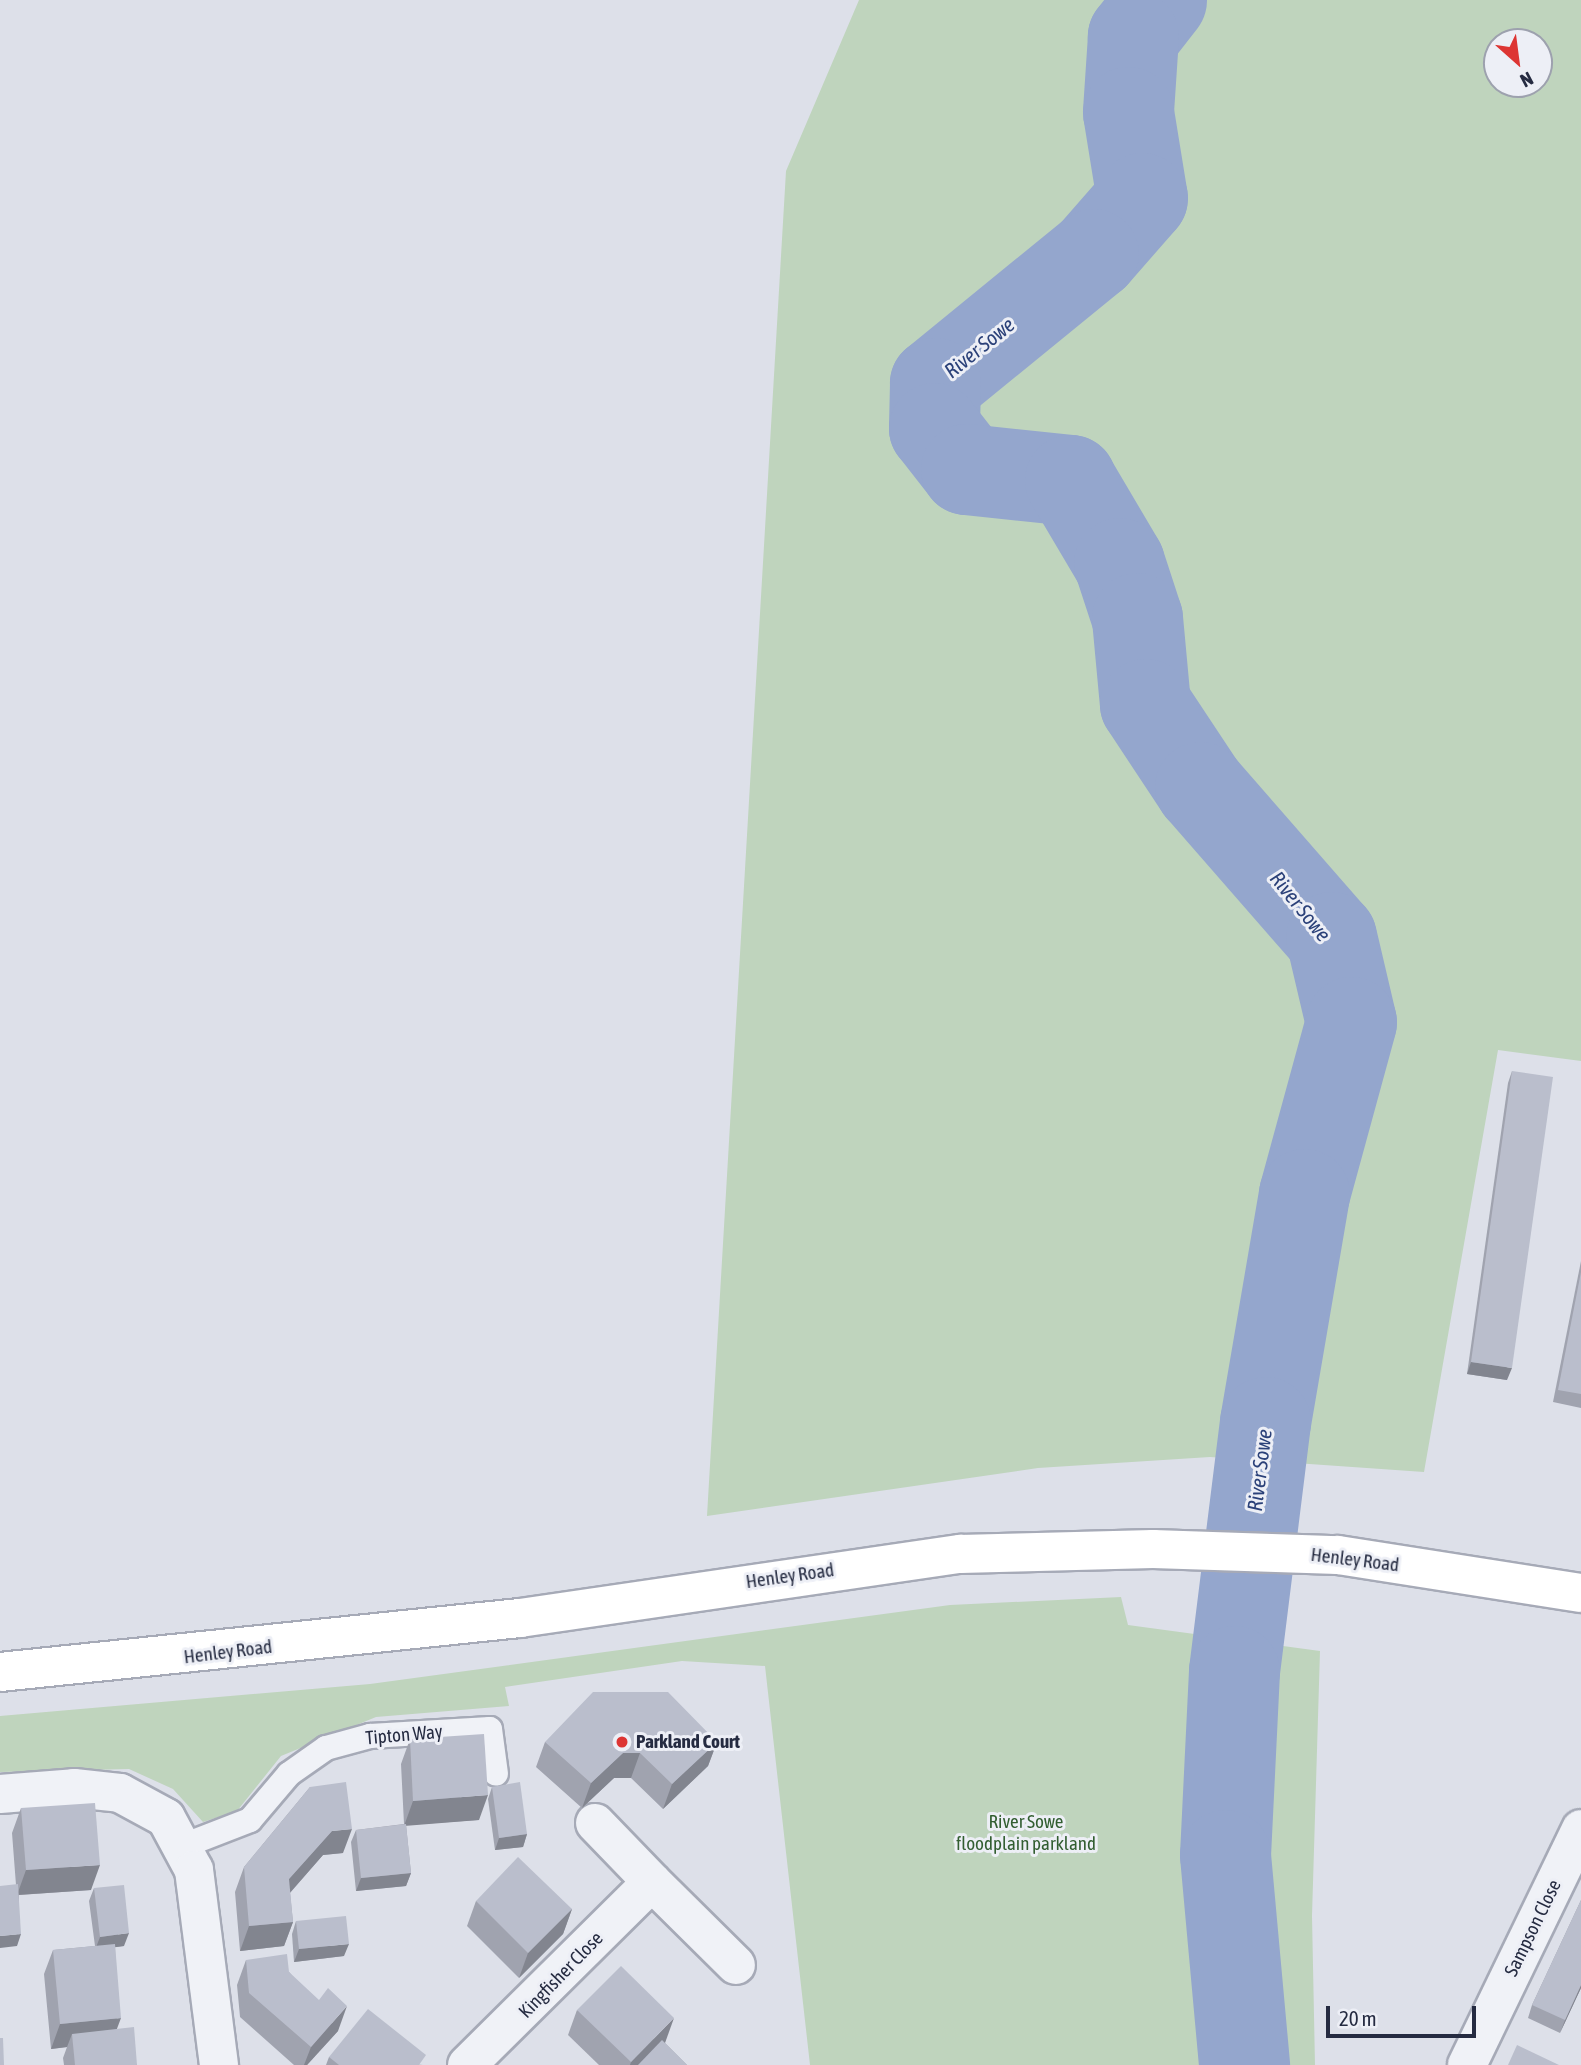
<!DOCTYPE html>
<html>
<head>
<meta charset="utf-8">
<style>
	body { margin:0 }
	#map { position:relative; width:1581px; height:2065px; overflow:hidden; background:#dde0e9; font-family:"Asap Condensed",sans-serif }
	div>[style] { position:absolute }
	.green>* { inset:0; background:#bfd4bd }
	.river>* { height:91px; margin:-45.5px; padding:0 45.5px; transform-origin:45.5px; border-radius:45.5px; background:#94a6cd }
	.roads { filter:drop-shadow(2px 0 #a6aab7) drop-shadow(-2px 0 #a6aab7) drop-shadow(0 2px #a6aab7) drop-shadow(0 -2px #a6aab7) }
	.lane>* { height:24px; margin:-12px; padding:0 12px; transform-origin:12px; border-radius:12px; background:#f0f2f7 }
	.street>* { height:38px; margin:-19px; padding:0 19px; transform-origin:19px; border-radius:19px; background:#f0f2f7 }
	.secondary>* { height:38px; margin:-19px; padding:0 19px; transform-origin:19px; border-radius:19px; background:#fff }
	.wall>* { inset:0; background:#a0a3af }
	.shaded-wall>* { inset:0; background:#82858f }
	.building>* { inset:0; background:#babecc }
	.dots>* { width:19px; height:19px; translate:-50% -50%; box-sizing:border-box; border:4px solid #edeff6; border-radius:50% }
	span { translate:-50% -50%; white-space:nowrap; text-align:center; line-height:1.15; -webkit-text-stroke:6px #edeff6; paint-order:stroke }
	.street-label { font-size:19px; color:#252b41 }
	.poi-label { font-size:19px; color:#252b41; font-weight:700 }
	.left { translate:0 -50%; text-align:left }
	.park-label { font-size:19px; color:#325e31 }
	.water-label { font-size:21px; color:#2b4179; font-style:italic }
	.north { position:absolute; left:1483px; top:28px; width:70px; height:70px; box-sizing:border-box; background:#edeff6; border:2px solid #9da1ae; border-radius:50%; rotate:152deg; font-size:19px; font-weight:700; line-height:28px; text-align:center; color:#252b41 }
	.north::after { content:''; display:block; margin:auto; width:24px; height:32px; background:#dd3533; clip-path:polygon(50% 0,100% 100%,50% 72%,0 100%) }
	.scale { position:absolute; left:1326px; top:2006px; width:150px; height:32px; box-sizing:border-box; border:4px solid #252b41; border-top:0; padding-left:9px; font-size:21px; line-height:24px; white-space:nowrap; color:#252b41; -webkit-text-stroke:5px #edeff6; paint-order:stroke }
</style>
</head>
<body>
<div id="map">
	<div class="green">
		<i style="clip-path:polygon(evenodd,859px 0,1581px 0,1581px 1061px,1498px 1050px,1424px 1472px,1210px 1457px,1038px 1468px,707px 1516px,786px 171px,859px 0,1539px 42px,1539px 84px,1497px 84px,1497px 42px,1539px 42px)"></i>
		<i style="clip-path:polygon(1121px 1597px,1128px 1625px,1320px 1651px,1312px 1916px,1315px 2065px,810px 2065px,765px 1666px,682px 1661px,505px 1687px,509px 1706px,376px 1717px,281px 1756px,237px 1811px,203px 1822px,173px 1789px,129px 1769px,0 1772px,0 1716px,370px 1684px,950px 1605px)"></i>
	</div>
	<div class="river">
		<i style="left:1161px;top:0;width:46px;rotate:127.9deg"></i>
		<i style="left:1133px;top:36px;width:76px;rotate:93.8deg"></i>
		<i style="left:1128px;top:112px;width:87px;rotate:80.8deg"></i>
		<i style="left:1142px;top:198px;width:74px;rotate:131.2deg"></i>
		<i style="left:1093px;top:254px;width:204px;rotate:140.8deg"></i>
		<i style="left:935px;top:383px;width:45px;rotate:91.3deg"></i>
		<i style="left:934px;top:428px;width:52px;rotate:52deg"></i>
		<i style="left:966px;top:469px;width:105px;rotate:6deg"></i>
		<i style="left:1070px;top:480px;width:96px;rotate:59.4deg"></i>
		<i style="left:1119px;top:563px;width:58px;rotate:71.9deg"></i>
		<i style="left:1137px;top:618px;width:86px;rotate:84.7deg"></i>
		<i style="left:1145px;top:704px;width:100px;rotate:56.5deg"></i>
		<i style="left:1200px;top:787px;width:199px;rotate:48.9deg"></i>
		<i style="left:1331px;top:937px;width:87px;rotate:76.8deg"></i>
		<i style="left:1351px;top:1022px;width:178px;rotate:105.3deg"></i>
		<i style="left:1304px;top:1194px;width:231px;rotate:99.7deg"></i>
		<i style="left:1265px;top:1422px;width:251px;rotate:97.1deg"></i>
		<i style="left:1234px;top:1671px;width:184px;rotate:92.8deg"></i>
		<i style="left:1225px;top:1855px;width:211px;rotate:84.8deg"></i>
	</div>
	<div class="roads">
		<div class="lane">
			<i style="left:183px;top:1846px;width:72px;rotate:-21.2deg"></i>
			<i style="left:250px;top:1820px;width:60px;rotate:-49.7deg"></i>
			<i style="left:289px;top:1774px;width:45px;rotate:-35.1deg"></i>
			<i style="left:326px;top:1748px;width:46px;rotate:-15.3deg"></i>
			<i style="left:370px;top:1736px;width:120px;rotate:-3.3deg"></i>
			<i style="left:490px;top:1729px;width:45px;rotate:82.4deg"></i>
		</div>
		<div class="street">
			<i style="left:0;top:1794px;width:74px;rotate:-4.6deg"></i>
			<i style="left:74px;top:1788px;width:46px;rotate:6.2deg"></i>
			<i style="left:120px;top:1793px;width:52px;rotate:28.5deg"></i>
			<i style="left:166px;top:1818px;width:59px;rotate:61.7deg"></i>
			<i style="left:194px;top:1870px;width:197px;rotate:82.7deg"></i>
			<i style="left:652px;top:1882px;width:118px;rotate:44.7deg"></i>
			<i style="left:467px;top:2065px;width:260px;rotate:-44.7deg"></i>
			<i style="left:652px;top:1882px;width:82px;rotate:-134deg"></i>
			<i style="left:1467px;top:2065px;width:262px;rotate:-64.2deg"></i>
		</div>
		<div class="secondary">
			<i style="left:0;top:1672px;width:523px;rotate:-5.93deg"></i>
			<i style="left:520px;top:1618px;width:445px;rotate:-8.3deg"></i>
			<i style="left:960px;top:1554px;width:193px;rotate:-1.5deg"></i>
			<i style="left:1153px;top:1549px;width:185px;rotate:1.9deg"></i>
			<i style="left:1338px;top:1555px;width:246px;rotate:8.9deg"></i>
		</div>
	</div>
	<div class="wall">
		<i style="clip-path:polygon(1512px 1071px,1507px 1380px,1467px 1374px,1508px 1083px)"></i>
		<i style="clip-path:polygon(1581px 1261px,1581px 1408px,1553px 1402px)"></i>
		<i style="clip-path:polygon(410px 1739px,479px 1820px,406px 1825px,411px 1873px,406px 1886px,356px 1891px,351px 1842px,356px 1830px,404px 1824px,401px 1764px)"></i>
		<i style="clip-path:polygon(545px 1742px,717px 1742px,708px 1766px,663px 1809px,631px 1778px,614px 1778px,582px 1808px,536px 1767px)"></i>
		<i style="clip-path:polygon(310px 1787px,343px 1853px,323px 1855px,290px 1893px,293px 1922px,284px 1946px,240px 1951px,235px 1892px,244px 1867px)"></i>
		<i style="clip-path:polygon(492px 1787px,527px 1834px,523px 1847px,495px 1850px,488px 1799px)"></i>
		<i style="clip-path:polygon(21px 1808px,91px 1890px,19px 1895px,17px 1946px,16px 1885px,12px 1833px)"></i>
		<i style="clip-path:polygon(94px 1888px,124px 1946px,115px 1947px,117px 2029px,137px 2065px,64px 2065px,63px 2058px,67px 2047px,51px 2049px,44px 1974px,53px 1950px,95px 1946px,89px 1901px)"></i>
		<i style="clip-path:polygon(1581px 1900px,1581px 1988px,1560px 2033px,1528px 2018px,1532px 2005px)"></i>
		<i style="clip-path:polygon(476px 1901px,572px 1909px,563px 1934px,519px 1978px,467px 1926px)"></i>
		<i style="clip-path:polygon(296px 1921px,344px 1956px,294px 1962px,292px 1934px)"></i>
		<i style="clip-path:polygon(246px 1960px,289px 1972px,338px 2031px,307px 2065px,294px 2065px,240px 2017px,237px 1985px)"></i>
		<i style="clip-path:polygon(577px 2010px,665px 2043px,687px 2065px,599px 2065px,568px 2035px)"></i>
		<i style="clip-path:polygon(329px 2057px,423px 2065px,326px 2065px)"></i>
	</div>
	<div class="shaded-wall">
		<i style="clip-path:polygon(1471px 1362px,1512px 1368px,1507px 1380px,1467px 1374px)"></i>
		<i style="clip-path:polygon(717px 1742px,708px 1766px,663px 1809px,672px 1784px)"></i>
		<i style="clip-path:polygon(623px 1753px,640px 1753px,631px 1778px,614px 1778px,582px 1808px,591px 1783px)"></i>
		<i style="clip-path:polygon(488px 1795px,479px 1820px,404px 1826px,413px 1801px)"></i>
		<i style="clip-path:polygon(352px 1829px,343px 1853px,323px 1855px,280px 1904px,289px 1879px,332px 1831px)"></i>
		<i style="clip-path:polygon(527px 1834px,523px 1847px,495px 1850px,499px 1838px)"></i>
		<i style="clip-path:polygon(100px 1865px,91px 1890px,17px 1895px,26px 1870px)"></i>
		<i style="clip-path:polygon(411px 1873px,406px 1886px,356px 1891px,361px 1878px)"></i>
		<i style="clip-path:polygon(572px 1909px,563px 1934px,519px 1978px,528px 1953px)"></i>
		<i style="clip-path:polygon(293px 1922px,284px 1946px,240px 1951px,249px 1926px)"></i>
		<i style="clip-path:polygon(129px 1933px,124px 1946px,95px 1950px,100px 1937px)"></i>
		<i style="clip-path:polygon(21px 1934px,17px 1946px,0 1948px,0 1936px)"></i>
		<i style="clip-path:polygon(349px 1944px,344px 1956px,294px 1962px,299px 1949px)"></i>
		<i style="clip-path:polygon(1581px 1985px,1581px 1988px,1560px 2033px,1565px 2020px)"></i>
		<i style="clip-path:polygon(347px 2006px,338px 2031px,307px 2065px,304px 2065px,311px 2047px)"></i>
		<i style="clip-path:polygon(121px 2018px,112px 2042px,72px 2034px,67px 2047px,51px 2049px,60px 2024px)"></i>
		<i style="clip-path:polygon(674px 2018px,665px 2043px,644px 2065px,630px 2065px,631px 2062px)"></i>
	</div>
	<div class="building">
		<i style="clip-path:polygon(1512px 1071px,1553px 1077px,1512px 1368px,1471px 1362px)"></i>
		<i style="clip-path:polygon(1581px 1272px,1581px 1394px,1558px 1390px)"></i>
		<i style="clip-path:polygon(593px 1692px,668px 1692px,717px 1742px,672px 1784px,640px 1753px,623px 1753px,591px 1783px,545px 1742px)"></i>
		<i style="clip-path:polygon(484px 1734px,488px 1795px,413px 1801px,410px 1739px)"></i>
		<i style="clip-path:polygon(346px 1782px,352px 1829px,332px 1831px,289px 1879px,293px 1922px,249px 1926px,244px 1867px,310px 1787px)"></i>
		<i style="clip-path:polygon(520px 1782px,527px 1834px,499px 1838px,492px 1787px)"></i>
		<i style="clip-path:polygon(95px 1803px,100px 1865px,26px 1870px,21px 1808px)"></i>
		<i style="clip-path:polygon(406px 1824px,411px 1873px,361px 1878px,356px 1830px)"></i>
		<i style="clip-path:polygon(518px 1857px,572px 1909px,528px 1953px,476px 1901px)"></i>
		<i style="clip-path:polygon(18px 1884px,21px 1934px,0 1936px,0 1886px)"></i>
		<i style="clip-path:polygon(124px 1885px,129px 1933px,100px 1937px,94px 1888px)"></i>
		<i style="clip-path:polygon(1581px 1900px,1581px 1985px,1565px 2020px,1532px 2005px)"></i>
		<i style="clip-path:polygon(346px 1916px,349px 1944px,299px 1949px,296px 1921px)"></i>
		<i style="clip-path:polygon(115px 1944px,121px 2018px,60px 2024px,53px 1950px)"></i>
		<i style="clip-path:polygon(287px 1954px,289px 1972px,319px 2000px,328px 1988px,347px 2006px,311px 2047px,249px 1993px,246px 1960px)"></i>
		<i style="clip-path:polygon(621px 1966px,674px 2018px,631px 2062px,577px 2010px)"></i>
		<i style="clip-path:polygon(368px 2009px,426px 2055px,419px 2065px,339px 2065px,329px 2057px)"></i>
		<i style="clip-path:polygon(134px 2027px,137px 2065px,75px 2065px,72px 2034px)"></i>
		<i style="clip-path:polygon(0 2038px,3px 2038px,4px 2065px,0 2065px)"></i>
		<i style="clip-path:polygon(662px 2040px,687px 2065px,638px 2065px)"></i>
		<i style="clip-path:polygon(1517px 2045px,1559px 2065px,1508px 2065px)"></i>
	</div>
	<div class="dots">
		<i style="left:622px;top:1742px;background:#dd3533"></i>
	</div>
	<div class="street-label">
		<span style="left:1355px;top:1560px;rotate:7deg">Henley Road</span>
		<span style="left:790px;top:1576px;rotate:-8deg">Henley Road</span>
		<span style="left:228px;top:1652px;rotate:-7deg">Henley Road</span>
		<span style="left:404px;top:1735px;rotate:-5deg">Tipton Way</span>
		<span style="left:1533px;top:1928px;rotate:-64deg">Sampson Close</span>
		<span style="left:561px;top:1975px;rotate:-46deg">Kingfisher Close</span>
	</div>
	<div class="poi-label">
		<span class="left" style="left:636px;top:1742px">Parkland Court</span>
	</div>
	<div class="park-label">
		<span style="left:1026px;top:1833px">River Sowe<br>floodplain parkland</span>
	</div>
	<div class="water-label">
		<span style="left:979px;top:347px;rotate:-39deg">River Sowe</span>
		<span style="left:1301px;top:906px;rotate:51deg">River Sowe</span>
		<span style="left:1259px;top:1470px;rotate:-83deg">River Sowe</span>
	</div>
	<div class="north">N</div>
	<div class="scale">20 m</div>
</div>
</body>
</html>
